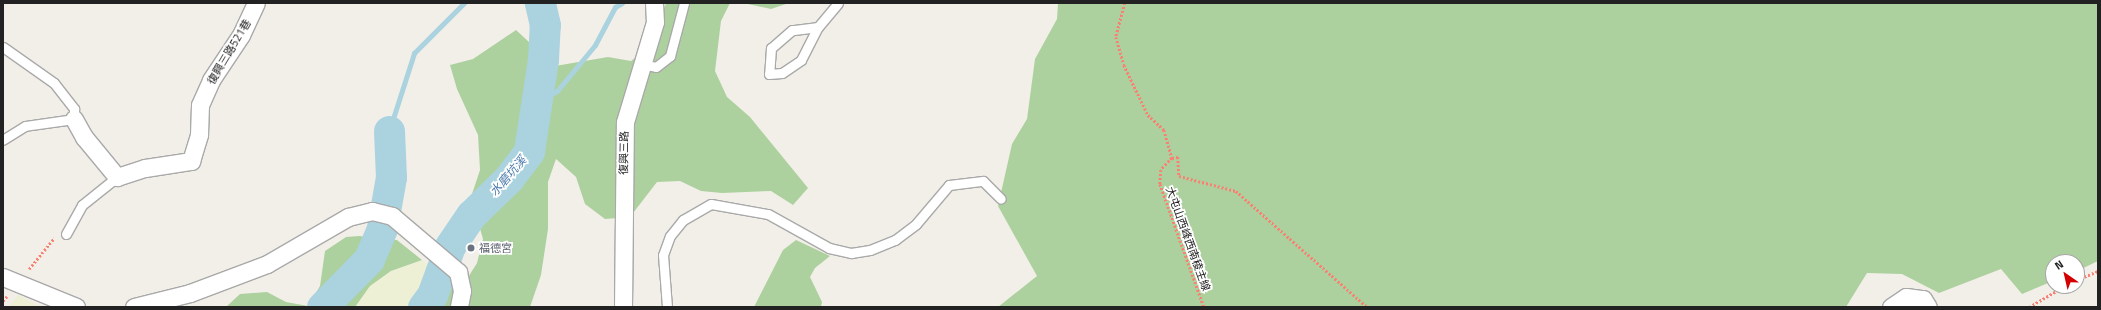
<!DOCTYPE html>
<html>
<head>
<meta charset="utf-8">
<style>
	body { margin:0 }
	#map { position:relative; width:2101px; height:310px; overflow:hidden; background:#f2efe9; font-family:"Titillium Web","Noto Sans TC",sans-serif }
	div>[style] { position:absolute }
	.farmland>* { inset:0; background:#eef0d5 }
	.forest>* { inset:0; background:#add19e }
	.stream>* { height:5px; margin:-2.5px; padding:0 2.5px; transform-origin:2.5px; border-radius:2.5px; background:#aad3df }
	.river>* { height:31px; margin:-15.5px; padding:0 15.5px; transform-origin:15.5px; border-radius:15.5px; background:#aad3df }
	.path>* { height:2.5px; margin-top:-1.25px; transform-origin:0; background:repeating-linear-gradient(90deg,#fa8072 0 2px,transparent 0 4px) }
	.roads { filter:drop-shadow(1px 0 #a9a9a9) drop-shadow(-1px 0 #a9a9a9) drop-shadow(0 1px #a9a9a9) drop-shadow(0 -1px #a9a9a9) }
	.lane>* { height:9px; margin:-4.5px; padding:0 4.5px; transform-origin:4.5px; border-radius:4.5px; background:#fff }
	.street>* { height:17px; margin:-8.5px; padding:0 8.5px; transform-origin:8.5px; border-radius:8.5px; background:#fff }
	.dots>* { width:11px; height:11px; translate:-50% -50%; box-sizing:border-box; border:2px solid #fff; border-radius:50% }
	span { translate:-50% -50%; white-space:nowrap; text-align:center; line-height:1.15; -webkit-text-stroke:3.5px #fff; paint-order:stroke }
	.street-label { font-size:11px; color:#222 }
	.worship-label { font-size:11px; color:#5b616d }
	.left { translate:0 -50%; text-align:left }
	.water-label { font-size:12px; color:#4a7aab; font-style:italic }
	.frame { position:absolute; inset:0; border:4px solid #222; pointer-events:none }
	.north { position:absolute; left:2045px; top:254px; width:40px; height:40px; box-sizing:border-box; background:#fff; border:1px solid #a7a7a7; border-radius:50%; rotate:326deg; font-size:11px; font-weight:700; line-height:16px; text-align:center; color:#222 }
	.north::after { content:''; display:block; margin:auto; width:14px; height:18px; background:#d40000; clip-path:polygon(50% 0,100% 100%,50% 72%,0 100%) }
</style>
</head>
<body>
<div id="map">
	<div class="farmland">
		<i style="clip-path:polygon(422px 260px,449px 279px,417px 298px,409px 307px,355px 307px,370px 286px,392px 271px)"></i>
		<i style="clip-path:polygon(18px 295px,41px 307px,8px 307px)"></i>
	</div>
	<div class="forest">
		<i style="clip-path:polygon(666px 3px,730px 3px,721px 21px,715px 71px,727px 97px,750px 117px,808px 188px,793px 205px,771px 191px,722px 193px,701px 191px,680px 181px,657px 182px,630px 217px,605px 219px,585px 204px,576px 177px,556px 159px,548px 182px,548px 229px,541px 275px,530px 307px,409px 307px,417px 298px,449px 279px,462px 287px,477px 263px,483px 239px,471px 197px,480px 170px,478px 135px,457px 89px,450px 65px,473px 59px,516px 30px,555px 66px,608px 57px,631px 61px,654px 43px)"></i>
		<i style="clip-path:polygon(743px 3px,789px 3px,771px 9px)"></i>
		<i style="clip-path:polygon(1058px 3px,2098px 3px,2098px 261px,2077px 271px,2077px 262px,2053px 262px,2053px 281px,2022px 294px,2001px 269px,1939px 293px,1902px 274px,1867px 273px,1846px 307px,998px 307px,1037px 276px,998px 206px,1012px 144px,1027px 119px,1035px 59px,1057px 19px)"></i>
		<i style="clip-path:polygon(359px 236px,397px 240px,422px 260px,391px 271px,370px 286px,355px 307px,226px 307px,240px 294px,267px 292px,286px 302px,308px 306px,320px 286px,325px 251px,346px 237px)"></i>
		<i style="clip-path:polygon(796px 240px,830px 256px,815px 268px,810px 277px,822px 302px,821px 307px,754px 307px,783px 250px)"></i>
	</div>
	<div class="stream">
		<i style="left:537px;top:102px;width:23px;rotate:-29deg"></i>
		<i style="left:557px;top:91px;width:60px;rotate:-50.4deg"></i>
		<i style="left:595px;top:45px;width:43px;rotate:-62.2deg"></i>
		<i style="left:615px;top:7px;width:8px;rotate:-30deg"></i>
		<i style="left:389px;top:131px;width:82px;rotate:-72.2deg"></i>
		<i style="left:414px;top:53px;width:71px;rotate:-45deg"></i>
	</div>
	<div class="river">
		<i style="left:322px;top:307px;width:67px;rotate:-45.6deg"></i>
		<i style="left:369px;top:259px;width:34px;rotate:-67deg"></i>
		<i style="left:382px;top:228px;width:52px;rotate:-80deg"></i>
		<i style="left:391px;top:177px;width:46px;rotate:-92.5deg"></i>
		<i style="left:423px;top:307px;width:15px;rotate:-53deg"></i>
		<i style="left:432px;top:295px;width:52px;rotate:-69.8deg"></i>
		<i style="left:450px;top:246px;width:37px;rotate:-56deg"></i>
		<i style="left:471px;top:215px;width:53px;rotate:-44.2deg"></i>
		<i style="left:509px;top:178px;width:34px;rotate:-53deg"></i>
		<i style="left:529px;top:151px;width:93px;rotate:-81.3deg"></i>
		<i style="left:543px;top:59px;width:34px;rotate:-87deg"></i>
		<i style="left:545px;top:25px;width:23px;rotate:-103deg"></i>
	</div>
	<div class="path">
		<i style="left:1125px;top:3px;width:35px;rotate:105deg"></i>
		<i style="left:1116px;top:37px;width:29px;rotate:74deg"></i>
		<i style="left:1124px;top:65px;width:55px;rotate:64.4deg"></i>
		<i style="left:1148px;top:115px;width:22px;rotate:43deg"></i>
		<i style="left:1164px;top:130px;width:29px;rotate:74deg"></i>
		<i style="left:1172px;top:158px;width:16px;rotate:133deg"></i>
		<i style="left:1161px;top:170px;width:14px;rotate:94deg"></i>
		<i style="left:1160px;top:184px;width:131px;rotate:70.3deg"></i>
		<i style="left:1172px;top:158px;width:6px;rotate:-9deg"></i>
		<i style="left:1178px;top:157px;width:19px;rotate:87deg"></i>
		<i style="left:1179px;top:176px;width:59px;rotate:14.7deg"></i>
		<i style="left:1236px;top:191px;width:175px;rotate:41.5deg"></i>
		<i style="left:29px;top:269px;width:40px;rotate:-51deg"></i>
		<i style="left:2077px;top:280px;width:23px;rotate:-23deg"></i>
		<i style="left:3px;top:301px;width:6px;rotate:-51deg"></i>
		<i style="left:2029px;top:307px;width:42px;rotate:-30.3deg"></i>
	</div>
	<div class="roads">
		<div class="lane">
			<i style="left:818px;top:27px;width:26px;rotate:173deg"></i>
			<i style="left:792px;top:30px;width:28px;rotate:139deg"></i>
			<i style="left:771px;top:48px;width:26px;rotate:94deg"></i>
			<i style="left:769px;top:74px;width:13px;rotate:-4deg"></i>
			<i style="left:782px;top:73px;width:23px;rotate:-34deg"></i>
			<i style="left:801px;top:60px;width:37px;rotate:-63deg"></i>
			<i style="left:818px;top:27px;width:31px;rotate:-50deg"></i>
			<i style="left:3px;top:47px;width:62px;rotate:35.2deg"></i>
			<i style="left:54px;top:83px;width:33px;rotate:52deg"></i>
			<i style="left:74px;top:109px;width:10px;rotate:90deg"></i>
			<i style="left:74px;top:119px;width:49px;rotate:171.9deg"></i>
			<i style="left:25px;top:126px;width:26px;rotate:148deg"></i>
			<i style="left:641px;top:64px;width:15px;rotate:11deg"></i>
			<i style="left:656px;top:67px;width:18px;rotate:-38deg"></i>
			<i style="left:670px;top:56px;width:55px;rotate:-75.2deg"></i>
			<i style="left:66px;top:234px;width:33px;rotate:-61deg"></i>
			<i style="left:82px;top:205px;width:45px;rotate:-38.7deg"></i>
			<i style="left:667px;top:307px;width:52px;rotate:-94.4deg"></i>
			<i style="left:663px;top:255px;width:20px;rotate:-70deg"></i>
			<i style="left:670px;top:236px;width:21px;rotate:-51deg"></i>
			<i style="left:683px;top:220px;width:32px;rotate:-30deg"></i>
			<i style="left:711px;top:204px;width:58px;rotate:10deg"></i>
			<i style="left:768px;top:214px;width:70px;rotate:29.1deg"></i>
			<i style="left:829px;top:248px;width:23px;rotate:13deg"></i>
			<i style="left:851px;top:253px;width:19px;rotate:-9deg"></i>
			<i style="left:870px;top:250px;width:27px;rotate:-22deg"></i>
			<i style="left:895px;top:240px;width:26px;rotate:-37deg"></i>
			<i style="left:916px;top:224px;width:51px;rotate:-49.8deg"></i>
			<i style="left:949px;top:185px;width:34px;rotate:-7deg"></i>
			<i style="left:983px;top:181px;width:25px;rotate:45deg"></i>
		</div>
		<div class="street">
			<i style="left:74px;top:119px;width:21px;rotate:61deg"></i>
			<i style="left:84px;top:137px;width:52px;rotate:50.5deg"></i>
			<i style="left:117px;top:177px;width:29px;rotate:-18deg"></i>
			<i style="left:145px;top:168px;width:47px;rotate:-8.7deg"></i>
			<i style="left:191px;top:161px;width:28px;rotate:-73deg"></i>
			<i style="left:199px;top:134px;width:29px;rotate:-88deg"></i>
			<i style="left:200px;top:105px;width:27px;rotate:-66deg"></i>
			<i style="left:211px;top:80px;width:54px;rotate:-56.3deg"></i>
			<i style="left:241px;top:35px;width:35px;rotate:-65deg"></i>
			<i style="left:3px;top:277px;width:79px;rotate:22.3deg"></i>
			<i style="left:134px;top:307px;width:58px;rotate:-14deg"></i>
			<i style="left:190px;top:293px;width:82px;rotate:-20.6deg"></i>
			<i style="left:267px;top:264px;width:94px;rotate:-30.1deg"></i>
			<i style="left:348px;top:217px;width:25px;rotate:-14deg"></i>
			<i style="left:372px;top:211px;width:21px;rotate:14deg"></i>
			<i style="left:392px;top:216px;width:87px;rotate:40.3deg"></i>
			<i style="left:458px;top:272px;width:19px;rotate:78deg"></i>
			<i style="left:462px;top:291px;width:16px;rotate:101deg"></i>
			<i style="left:623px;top:307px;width:185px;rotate:-89.4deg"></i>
			<i style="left:625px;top:122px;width:104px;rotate:-73.3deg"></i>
			<i style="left:655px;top:22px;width:19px;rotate:-93deg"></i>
			<i style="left:1891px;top:307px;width:18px;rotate:-34deg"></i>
			<i style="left:1906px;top:297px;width:17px;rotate:7deg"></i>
			<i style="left:1923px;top:299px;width:9px;rotate:58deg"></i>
		</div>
	</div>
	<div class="dots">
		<i style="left:471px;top:248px;background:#6b7280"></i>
	</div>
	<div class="street-label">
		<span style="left:229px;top:52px;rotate:-59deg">復興三路521巷</span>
		<span style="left:624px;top:153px;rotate:-89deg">復興三路</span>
		<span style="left:1188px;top:239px;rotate:70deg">大屯山西峰西南稜主線</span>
	</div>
	<div class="worship-label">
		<span class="left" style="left:479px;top:248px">福德宮</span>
	</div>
	<div class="water-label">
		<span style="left:508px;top:176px;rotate:-49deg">水磨坑溪</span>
	</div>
	<div class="frame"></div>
	<div class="north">N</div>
</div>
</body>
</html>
